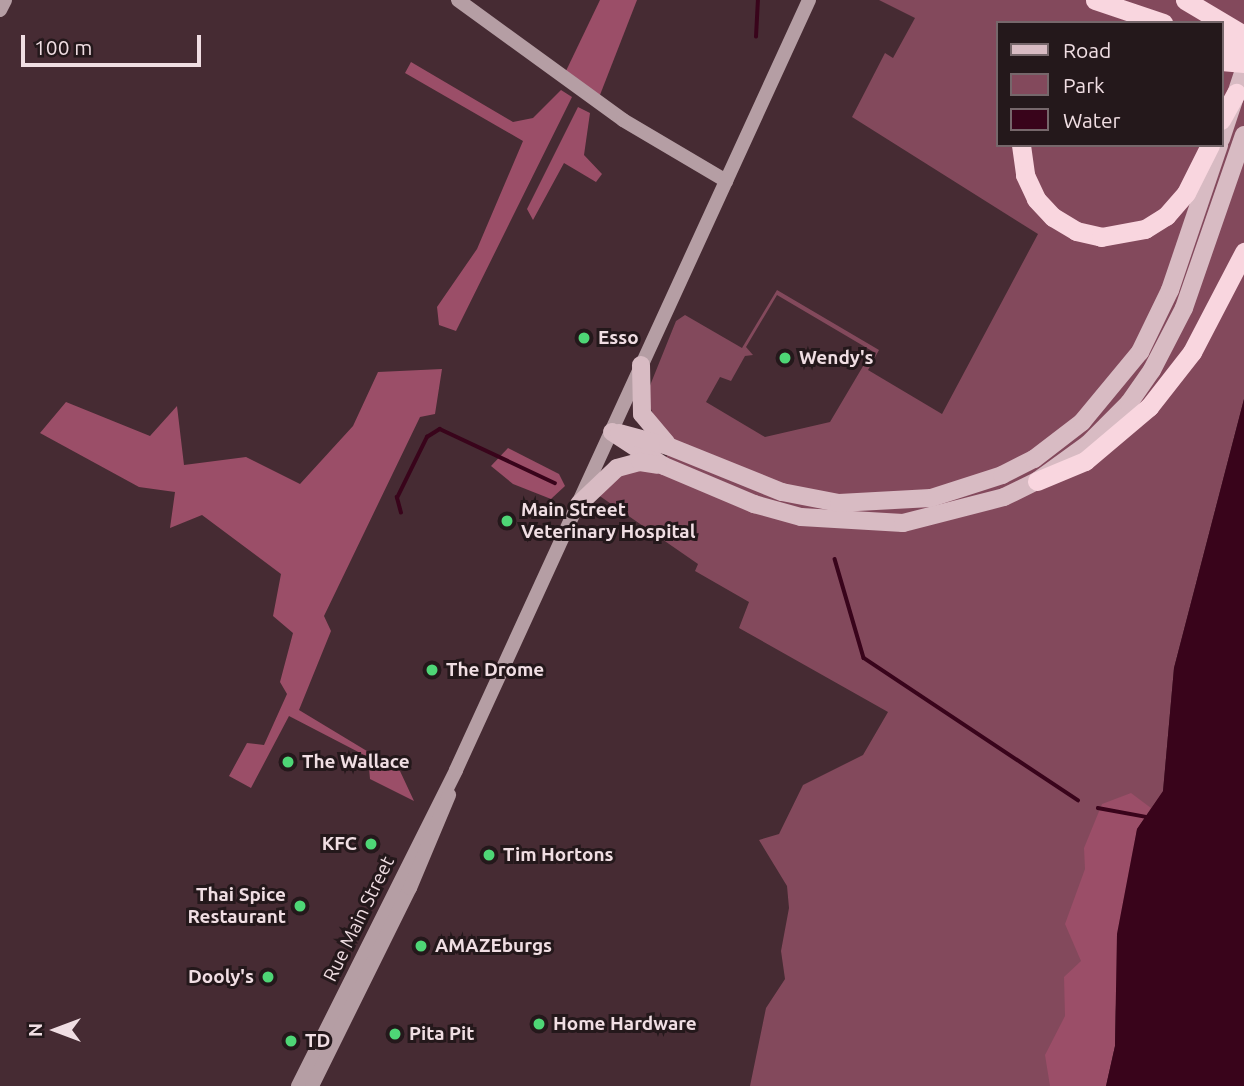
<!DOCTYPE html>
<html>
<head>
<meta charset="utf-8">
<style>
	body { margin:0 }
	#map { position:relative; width:1244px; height:1086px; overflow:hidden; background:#462b33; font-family:Ubuntu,sans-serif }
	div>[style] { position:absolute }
	.green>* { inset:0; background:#83495c }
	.forest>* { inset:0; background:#9b4e68 }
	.water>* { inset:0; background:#39041b }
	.stream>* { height:3.5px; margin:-1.75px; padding:0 1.75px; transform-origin:1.75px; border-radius:1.75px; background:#39041b }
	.secondary>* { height:14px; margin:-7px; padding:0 7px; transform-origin:7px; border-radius:7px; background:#b59ea4 }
	.primary>* { height:18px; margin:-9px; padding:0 9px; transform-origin:9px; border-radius:9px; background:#d8bbc3 }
	.highway>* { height:19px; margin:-9.5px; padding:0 9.5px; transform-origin:9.5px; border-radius:9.5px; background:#f9d6df }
	.dots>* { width:19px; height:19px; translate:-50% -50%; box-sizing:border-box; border:4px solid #24181b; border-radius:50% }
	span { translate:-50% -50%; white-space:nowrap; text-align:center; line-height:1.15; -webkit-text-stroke:6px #24181b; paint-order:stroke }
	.poi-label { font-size:19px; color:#f0dee3; font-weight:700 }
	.left { translate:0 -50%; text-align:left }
	.right { translate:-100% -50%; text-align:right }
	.street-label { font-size:19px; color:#f0dee3 }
	.legend { position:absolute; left:996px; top:21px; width:228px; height:126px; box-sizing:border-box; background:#24181b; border:2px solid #76676b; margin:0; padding:9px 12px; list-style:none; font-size:21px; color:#f0dee3 }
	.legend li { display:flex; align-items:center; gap:14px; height:35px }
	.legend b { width:35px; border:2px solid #76676b }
	.north { position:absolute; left:21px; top:995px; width:70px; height:70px; -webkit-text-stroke:5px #24181b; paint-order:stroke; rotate:270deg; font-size:19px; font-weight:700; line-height:28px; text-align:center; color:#f0dee3 }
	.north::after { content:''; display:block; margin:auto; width:24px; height:32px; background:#f0dee3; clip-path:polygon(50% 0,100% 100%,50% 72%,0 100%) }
	.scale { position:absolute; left:21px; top:35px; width:180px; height:32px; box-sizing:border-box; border:4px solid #f0dee3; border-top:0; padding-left:9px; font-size:21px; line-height:24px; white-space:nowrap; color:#f0dee3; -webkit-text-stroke:5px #24181b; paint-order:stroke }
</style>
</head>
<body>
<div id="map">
	<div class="green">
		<i style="clip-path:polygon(evenodd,879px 0,1244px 0,1244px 399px,1174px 668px,1163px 792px,1137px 829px,1106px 1086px,750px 1086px,766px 1008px,785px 979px,781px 951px,789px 908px,787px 886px,759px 840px,779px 834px,803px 785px,863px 755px,888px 712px,739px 628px,749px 602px,695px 571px,698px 564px,591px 490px,608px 475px,665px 466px,668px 446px,650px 407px,649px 388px,676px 321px,685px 315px,742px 348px,777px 290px,879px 350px,868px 370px,942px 414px,1038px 234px,852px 117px,885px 53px,893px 58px,915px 18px,879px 0,997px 23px,1221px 23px,1221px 145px,997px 145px,997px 23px,879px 0,777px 295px,872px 351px,830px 422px,765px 437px,706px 402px,720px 377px,731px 381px,745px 356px,753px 355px,746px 347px,777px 295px)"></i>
	</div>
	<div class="forest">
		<i style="clip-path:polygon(600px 0,637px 0,598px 100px,565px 73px)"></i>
		<i style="clip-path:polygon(411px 62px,513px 122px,533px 118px,561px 90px,572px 97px,456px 331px,439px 325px,437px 307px,477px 249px,523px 141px,405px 73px)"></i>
		<i style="clip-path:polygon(578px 107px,590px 113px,584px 155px,602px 174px,596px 182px,564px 163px,533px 220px,527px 209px)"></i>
		<i style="clip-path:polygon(442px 369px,435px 414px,420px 417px,324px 616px,331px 631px,299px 710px,400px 771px,414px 801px,370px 779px,368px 757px,289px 716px,251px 788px,229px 776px,247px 743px,264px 745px,287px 694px,280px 682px,293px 633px,273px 616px,281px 574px,202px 515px,170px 528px,175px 492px,139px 487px,40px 433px,66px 402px,150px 436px,177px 406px,184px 465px,246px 457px,300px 484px,353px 426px,378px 372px)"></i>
		<i style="clip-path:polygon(508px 448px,559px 474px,565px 486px,551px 499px,513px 484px,491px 466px)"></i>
		<i style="clip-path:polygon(1131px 793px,1151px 808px,1137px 829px,1117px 934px,1115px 1046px,1106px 1086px,1050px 1086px,1045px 1055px,1065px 1016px,1064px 977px,1081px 961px,1065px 924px,1085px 869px,1084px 848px,1102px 804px)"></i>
	</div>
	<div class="water">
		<i style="clip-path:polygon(1244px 399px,1244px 1086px,1106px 1086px,1115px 1046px,1117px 934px,1132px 855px,1137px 829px,1163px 791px,1174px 668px)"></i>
	</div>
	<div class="stream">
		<i style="left:756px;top:37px;width:37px;rotate:-87deg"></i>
		<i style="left:401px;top:513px;width:16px;rotate:-105deg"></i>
		<i style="left:397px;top:498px;width:68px;rotate:-63.8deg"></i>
		<i style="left:427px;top:437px;width:15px;rotate:-32deg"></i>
		<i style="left:440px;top:429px;width:127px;rotate:25.2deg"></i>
		<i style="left:835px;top:559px;width:103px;rotate:73.7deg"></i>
		<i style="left:864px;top:658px;width:257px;rotate:33.6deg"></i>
		<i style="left:1098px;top:808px;width:50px;rotate:10.4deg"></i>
	</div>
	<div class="secondary">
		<i style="left:458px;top:0;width:204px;rotate:36deg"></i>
		<i style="left:623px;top:120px;width:120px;rotate:30.6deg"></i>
		<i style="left:0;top:10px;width:11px;rotate:-63deg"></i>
		<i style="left:298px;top:1086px;width:353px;rotate:-63.4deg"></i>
		<i style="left:456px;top:770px;width:847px;rotate:-65.37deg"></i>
		<i style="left:312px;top:1086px;width:221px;rotate:-63.7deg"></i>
		<i style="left:410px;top:888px;width:101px;rotate:-67.2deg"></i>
	</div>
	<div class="primary">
		<i style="left:1221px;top:139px;width:73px;rotate:-71.6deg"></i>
		<i style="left:641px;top:365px;width:49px;rotate:88.8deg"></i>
		<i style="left:642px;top:414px;width:38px;rotate:50deg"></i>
		<i style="left:612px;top:432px;width:62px;rotate:33.2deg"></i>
		<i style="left:664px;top:466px;width:98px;rotate:22.9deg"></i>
		<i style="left:754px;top:504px;width:49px;rotate:15.5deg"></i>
		<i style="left:801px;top:517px;width:102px;rotate:3.4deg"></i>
		<i style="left:903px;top:523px;width:104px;rotate:-14.4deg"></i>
		<i style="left:1004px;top:497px;width:37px;rotate:-26deg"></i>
		<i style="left:1037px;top:481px;width:63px;rotate:-36deg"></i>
		<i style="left:1088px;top:444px;width:58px;rotate:-45deg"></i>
		<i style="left:1129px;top:403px;width:40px;rotate:-55.1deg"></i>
		<i style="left:1152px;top:370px;width:70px;rotate:-62.7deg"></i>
		<i style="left:1184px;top:308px;width:183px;rotate:-70.9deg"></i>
		<i style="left:619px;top:433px;width:51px;rotate:14.9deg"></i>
		<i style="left:668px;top:446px;width:123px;rotate:22deg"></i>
		<i style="left:782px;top:492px;width:58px;rotate:10.9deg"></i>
		<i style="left:839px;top:503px;width:92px;rotate:-3.1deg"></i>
		<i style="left:931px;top:498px;width:75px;rotate:-17.9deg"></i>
		<i style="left:1002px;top:475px;width:36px;rotate:-27deg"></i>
		<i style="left:1034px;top:459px;width:61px;rotate:-37.6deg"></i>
		<i style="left:1082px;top:422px;width:91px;rotate:-50.4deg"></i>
		<i style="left:1140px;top:352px;width:69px;rotate:-64.2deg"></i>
		<i style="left:1170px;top:290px;width:153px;rotate:-71.3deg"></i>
		<i style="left:579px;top:504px;width:52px;rotate:-43.5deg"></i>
		<i style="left:617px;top:468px;width:24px;rotate:-15deg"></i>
		<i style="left:640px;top:462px;width:18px;rotate:9deg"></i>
	</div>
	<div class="highway">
		<i style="left:1095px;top:0;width:72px;rotate:18.7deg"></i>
		<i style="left:1185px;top:0;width:69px;rotate:30.7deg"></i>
		<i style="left:1221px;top:42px;width:24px;rotate:19deg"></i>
		<i style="left:1221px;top:61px;width:23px;rotate:5deg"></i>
		<i style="left:1221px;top:120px;width:31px;rotate:-61deg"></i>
		<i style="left:1021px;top:145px;width:30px;rotate:82deg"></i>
		<i style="left:1025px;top:175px;width:26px;rotate:65deg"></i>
		<i style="left:1036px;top:199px;width:25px;rotate:47deg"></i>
		<i style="left:1053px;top:217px;width:27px;rotate:31deg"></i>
		<i style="left:1076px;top:231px;width:26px;rotate:13deg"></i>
		<i style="left:1101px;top:237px;width:45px;rotate:-10.3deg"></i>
		<i style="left:1145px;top:229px;width:25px;rotate:-32deg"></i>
		<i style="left:1166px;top:216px;width:30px;rotate:-49deg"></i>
		<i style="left:1186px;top:193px;width:54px;rotate:-63.4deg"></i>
		<i style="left:1037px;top:481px;width:52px;rotate:-22.6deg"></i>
		<i style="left:1085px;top:461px;width:84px;rotate:-40.2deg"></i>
		<i style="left:1149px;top:407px;width:70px;rotate:-52deg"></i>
		<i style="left:1192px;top:352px;width:113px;rotate:-62.5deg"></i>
	</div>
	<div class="dots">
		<i style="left:584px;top:338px;background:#4ed676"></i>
		<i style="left:785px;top:358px;background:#4ed676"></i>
		<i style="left:507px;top:521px;background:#4ed676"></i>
		<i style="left:432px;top:670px;background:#4ed676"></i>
		<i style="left:288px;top:762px;background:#4ed676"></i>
		<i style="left:371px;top:844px;background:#4ed676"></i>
		<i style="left:489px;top:855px;background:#4ed676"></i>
		<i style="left:300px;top:906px;background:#4ed676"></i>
		<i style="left:421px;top:946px;background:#4ed676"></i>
		<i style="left:268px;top:977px;background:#4ed676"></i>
		<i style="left:539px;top:1024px;background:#4ed676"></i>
		<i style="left:395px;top:1034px;background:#4ed676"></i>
		<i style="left:291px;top:1041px;background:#4ed676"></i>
	</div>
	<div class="poi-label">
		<span class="left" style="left:598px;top:338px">Esso</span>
		<span class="left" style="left:799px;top:358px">Wendy's</span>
		<span class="left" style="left:521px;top:521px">Main Street<br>Veterinary Hospital</span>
		<span class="left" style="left:446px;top:670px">The Drome</span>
		<span class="left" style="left:302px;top:762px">The Wallace</span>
		<span class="right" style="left:357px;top:844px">KFC</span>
		<span class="left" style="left:503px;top:855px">Tim Hortons</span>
		<span class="right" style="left:286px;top:906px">Thai Spice<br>Restaurant</span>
		<span class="left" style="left:435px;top:946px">AMAZEburgs</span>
		<span class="right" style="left:254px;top:977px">Dooly's</span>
		<span class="left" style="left:553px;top:1024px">Home Hardware</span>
		<span class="left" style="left:409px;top:1034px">Pita Pit</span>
		<span class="left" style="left:305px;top:1041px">TD</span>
	</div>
	<div class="street-label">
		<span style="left:359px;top:919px;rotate:-64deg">Rue Main Street</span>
	</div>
	<ul class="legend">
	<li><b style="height:9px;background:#d8bbc3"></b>Road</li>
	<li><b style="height:19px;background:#83495c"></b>Park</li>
	<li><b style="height:19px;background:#39041b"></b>Water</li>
	</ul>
	<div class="north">N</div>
	<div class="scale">100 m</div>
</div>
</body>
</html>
